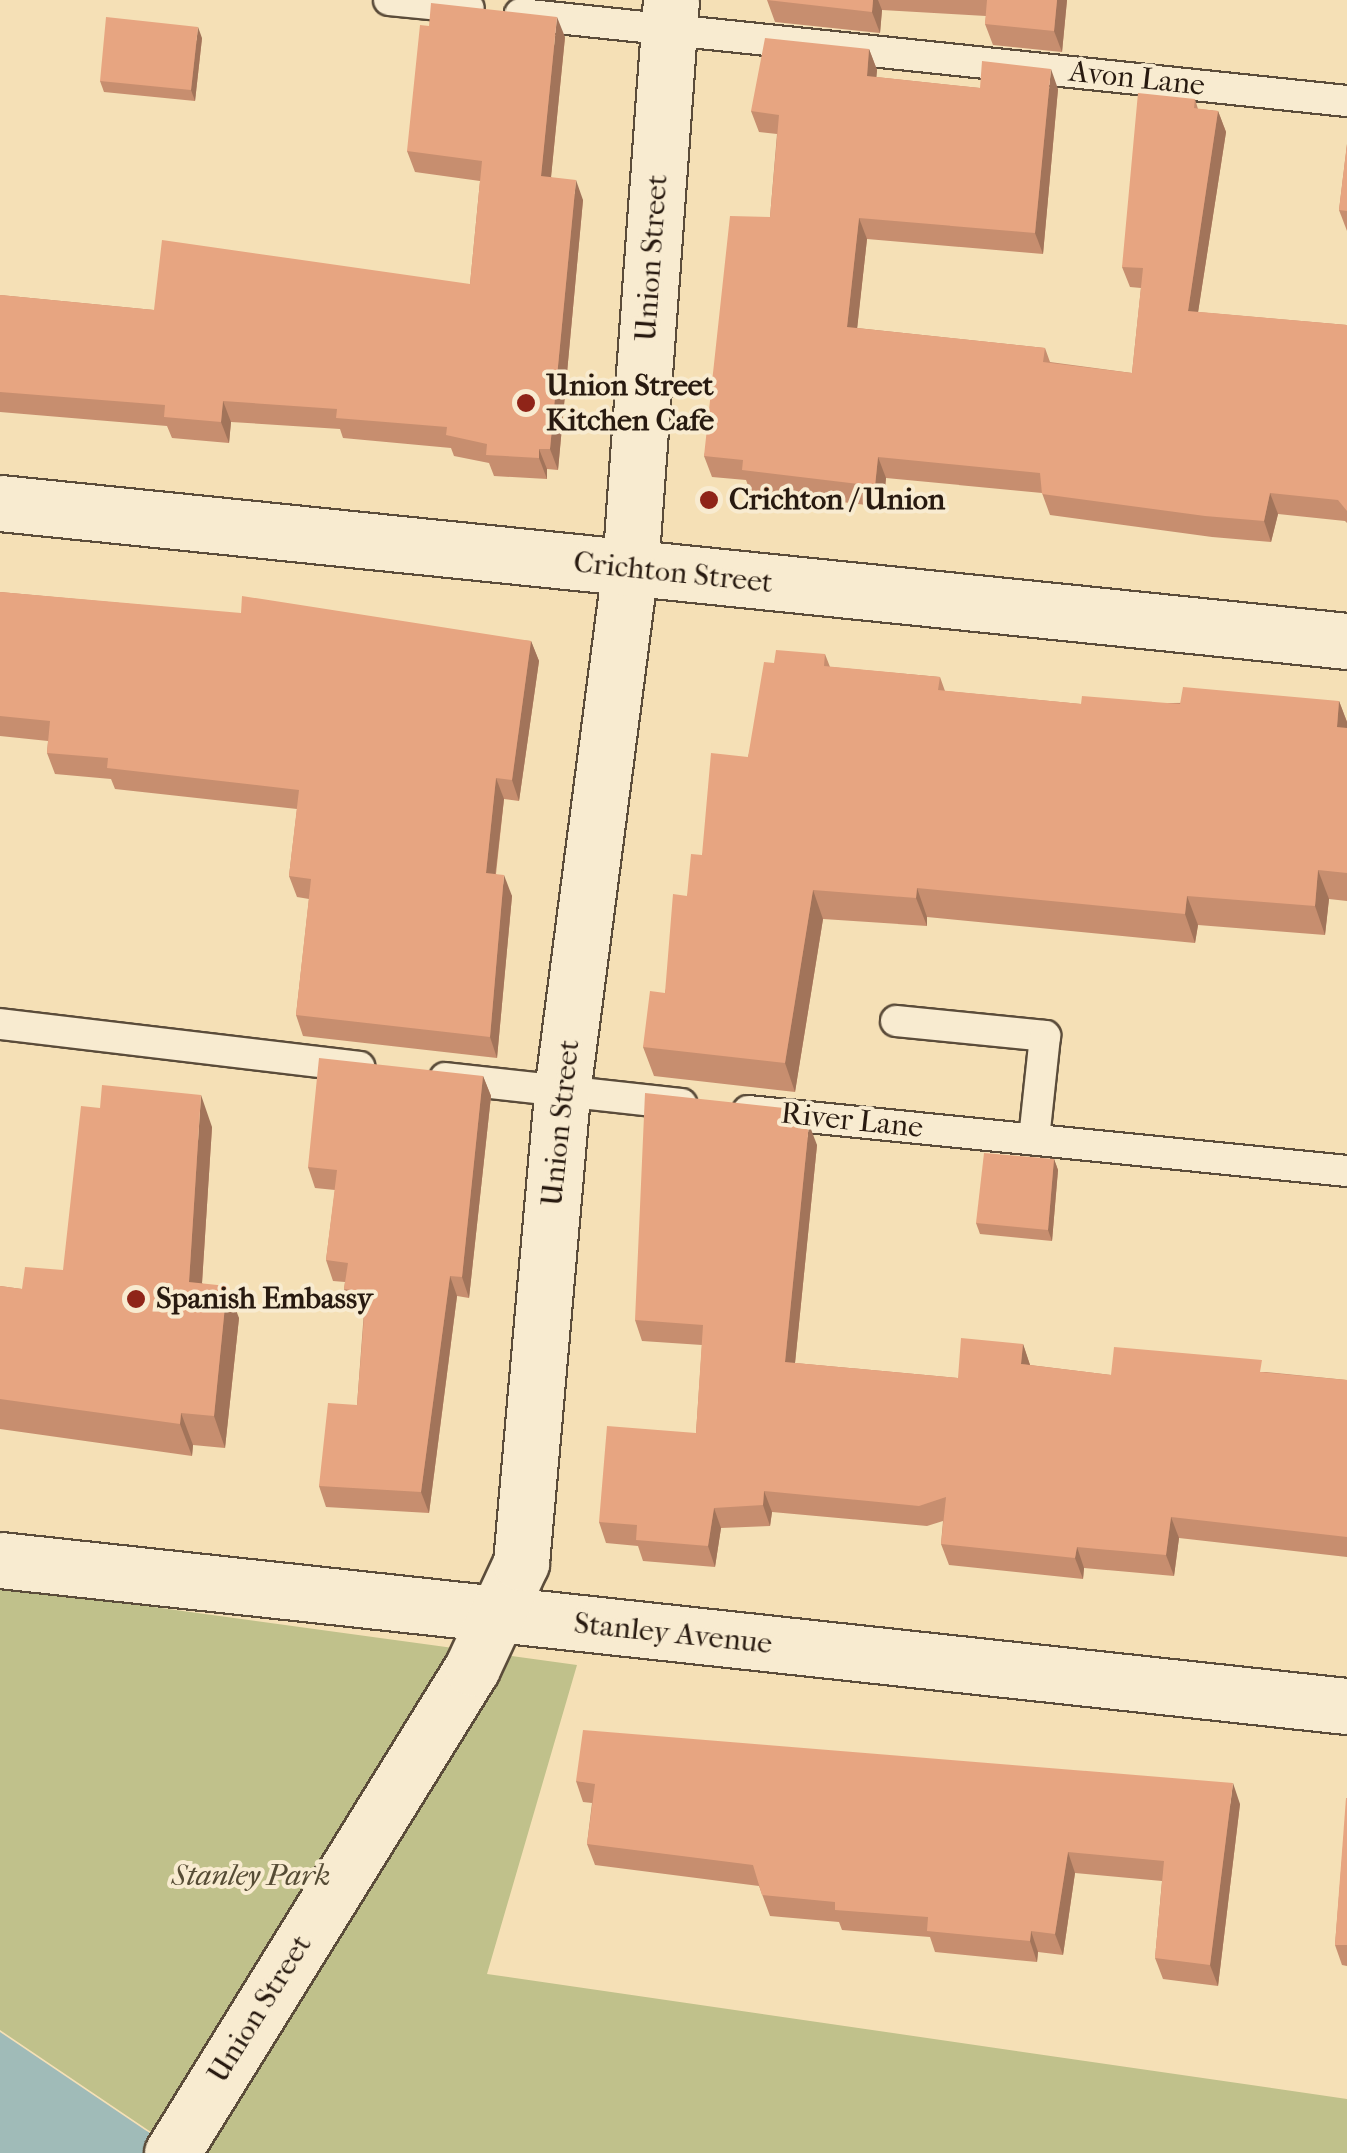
<!DOCTYPE html>
<html>
<head>
<meta charset="utf-8">
<style>
	body { margin:0 }
	#map { position:relative; width:1347px; height:2153px; overflow:hidden; background:#f5e0b6; font-family:"IM FELL French Canon",serif }
	div>[style] { position:absolute }
	.green>* { inset:0; background:#c0c18b }
	.water>* { inset:0; background:#a0bbb8 }
	.roads { filter:drop-shadow(2px 0 #5b4c3a) drop-shadow(-2px 0 #5b4c3a) drop-shadow(0 2px #5b4c3a) drop-shadow(0 -2px #5b4c3a) }
	.lane>* { height:30px; margin:-15px; padding:0 15px; transform-origin:15px; border-radius:15px; background:#f8ebd0 }
	.street>* { height:55px; margin:-27.5px; padding:0 27.5px; transform-origin:27.5px; border-radius:27.5px; background:#f8ebd0 }
	.secondary>* { height:55px; margin:-27.5px; padding:0 27.5px; transform-origin:27.5px; border-radius:27.5px; background:#f8ebd0 }
	.wall>* { inset:0; background:#c78e6f }
	.shaded-wall>* { inset:0; background:#a2745a }
	.building>* { inset:0; background:#e7a581 }
	.dots>* { width:28px; height:28px; translate:-50% -50%; box-sizing:border-box; border:5px solid #f8ebd0; border-radius:50% }
	span { translate:-50% -50%; white-space:nowrap; text-align:center; line-height:1.15; -webkit-text-stroke:8px #f8ebd0; paint-order:stroke }
	.street-label { font-size:30px; color:#281a10 }
	.poi-label { font-size:30px; color:#281a10; font-weight:700 }
	.left { translate:0 -50%; text-align:left }
	.park-label { font-size:30px; color:#564c35; font-style:italic }
</style>
</head>
<body>
<div id="map">
	<div class="green">
		<i style="clip-path:polygon(0 1586px,577px 1665px,487px 1974px,1347px 2099px,1347px 2153px,182px 2153px,0 2030px)"></i>
	</div>
	<div class="water">
		<i style="clip-path:polygon(0 2032px,145px 2130px,184px 2153px,0 2153px)"></i>
	</div>
	<div class="roads">
		<div class="lane">
			<i style="left:389px;top:0;width:80px;rotate:5.7deg"></i>
			<i style="left:520px;top:14px;width:832px;rotate:6.01deg"></i>
			<i style="left:896px;top:1021px;width:150px;rotate:5.7deg"></i>
			<i style="left:1045px;top:1036px;width:104px;rotate:96.1deg"></i>
			<i style="left:0;top:1024px;width:362px;rotate:6.8deg"></i>
			<i style="left:445px;top:1078px;width:238px;rotate:6.3deg"></i>
			<i style="left:748px;top:1111px;width:602px;rotate:5.72deg"></i>
		</div>
		<div class="street">
			<i style="left:0;top:1560px;width:1355px;rotate:6.19deg"></i>
			<i style="left:172px;top:2153px;width:570px;rotate:-58.26deg"></i>
			<i style="left:472px;top:1668px;width:116px;rotate:-65deg"></i>
			<i style="left:521px;top:1563px;width:473px;rotate:-85deg"></i>
			<i style="left:562px;top:1092px;width:528px;rotate:-82.61deg"></i>
			<i style="left:630px;top:568px;width:569px;rotate:-85.87deg"></i>
		</div>
		<div class="secondary">
			<i style="left:0;top:503px;width:1354px;rotate:5.85deg"></i>
		</div>
	</div>
	<div class="wall">
		<i style="clip-path:polygon(767px 0,1067px 0,1062px 52px,993px 45px,985px 24px,986px 16px,882px 10px,880px 33px,775px 22px)"></i>
		<i style="clip-path:polygon(565px 37px,551px 177px,583px 200px,558px 470px,547px 469px,547px 479px,494px 476px,489px 463px,454px 456px,451px 448px,343px 438px,340px 429px,231px 422px,229px 443px,172px 438px,167px 426px,0 412px,0 295px,154px 310px,470px 284px,480px 181px,415px 172px,407px 151px)"></i>
		<i style="clip-path:polygon(202px 38px,195px 101px,104px 92px,100px 81px)"></i>
		<i style="clip-path:polygon(869px 49px,877px 70px,876px 77px,980px 88px,1058px 89px,1043px 254px,867px 239px,857px 328px,1045px 348px,1050px 362px,1132px 373px,1141px 288px,1130px 287px,1122px 267px,1195px 99px,1198px 109px,1218px 111px,1226px 132px,1198px 312px,1347px 325px,1347px 523px,1345px 521px,1278px 514px,1271px 542px,1212px 537px,1050px 515px,1042px 493px,886px 478px,883px 507px,750px 491px,746px 480px,712px 477px,704px 456px,770px 217px,777px 134px,759px 132px,751px 111px)"></i>
		<i style="clip-path:polygon(1347px 144px,1347px 231px,1339px 210px)"></i>
		<i style="clip-path:polygon(0 592px,531px 641px,539px 661px,519px 801px,504px 799px,496px 874px,512px 896px,497px 1058px,303px 1036px,296px 1015px,309px 899px,297px 897px,289px 876px,297px 809px,115px 789px,111px 779px,55px 774px,47px 753px,48px 741px,0 736px)"></i>
		<i style="clip-path:polygon(825px 654px,830px 667px,940px 677px,945px 691px,1081px 704px,1339px 701px,1347px 722px,1347px 901px,1329px 899px,1325px 935px,1198px 925px,1195px 943px,927px 917px,927px 926px,823px 919px,795px 1092px,654px 1076px,643px 1047px,665px 993px,687px 896px,702px 855px,748px 757px,774px 663px)"></i>
		<i style="clip-path:polygon(483px 1076px,491px 1096px,469px 1298px,457px 1296px,429px 1513px,326px 1507px,319px 1486px,357px 1405px,364px 1311px,352px 1310px,344px 1289px,345px 1282px,333px 1281px,326px 1260px,335px 1190px,315px 1188px,308px 1167px)"></i>
		<i style="clip-path:polygon(789px 1122px,817px 1145px,795px 1363px,958px 1378px,1023px 1344px,1030px 1365px,1111px 1375px,1266px 1372px,1347px 1380px,1347px 1557px,1179px 1538px,1174px 1576px,1084px 1568px,1083px 1579px,949px 1565px,941px 1544px,943px 1521px,927px 1526px,772px 1512px,770px 1526px,721px 1528px,715px 1567px,643px 1561px,638px 1546px,606px 1543px,599px 1522px,696px 1433px,702px 1345px,642px 1341px,635px 1320px)"></i>
		<i style="clip-path:polygon(212px 1127px,202px 1283px,239px 1318px,225px 1448px,193px 1445px,192px 1456px,0 1429px,0 1286px,22px 1289px,63px 1270px)"></i>
		<i style="clip-path:polygon(1054px 1159px,1058px 1170px,1052px 1241px,980px 1234px,976px 1223px)"></i>
		<i style="clip-path:polygon(576px 1781px,1240px 1804px,1218px 1986px,1163px 1979px,1155px 1958px,1162px 1881px,1075px 1873px,1063px 1955px,1038px 1952px,1037px 1962px,935px 1952px,930px 1937px,842px 1930px,839px 1922px,770px 1916px,759px 1886px,595px 1865px,587px 1844px,592px 1803px,583px 1802px)"></i>
		<i style="clip-path:polygon(1347px 1798px,1347px 1966px,1342px 1965px,1335px 1945px)"></i>
	</div>
	<div class="shaded-wall">
		<i style="clip-path:polygon(873px 0,878px 0,882px 10px,880px 33px,872px 12px)"></i>
		<i style="clip-path:polygon(1057px 0,1067px 0,1062px 52px,1054px 31px)"></i>
		<i style="clip-path:polygon(557px 17px,565px 37px,549px 197px,541px 176px)"></i>
		<i style="clip-path:polygon(198px 27px,202px 38px,195px 101px,191px 90px)"></i>
		<i style="clip-path:polygon(869px 49px,877px 70px,875px 97px,867px 76px)"></i>
		<i style="clip-path:polygon(1051px 69px,1058px 89px,1043px 254px,1035px 233px)"></i>
		<i style="clip-path:polygon(1218px 111px,1226px 132px,1195px 332px,1188px 311px)"></i>
		<i style="clip-path:polygon(576px 180px,583px 200px,558px 470px,550px 449px)"></i>
		<i style="clip-path:polygon(859px 218px,867px 239px,855px 348px,847px 327px)"></i>
		<i style="clip-path:polygon(223px 401px,231px 422px,229px 443px,221px 422px)"></i>
		<i style="clip-path:polygon(539px 449px,547px 469px,547px 479px,539px 458px)"></i>
		<i style="clip-path:polygon(878px 457px,886px 478px,883px 507px,875px 486px)"></i>
		<i style="clip-path:polygon(1270px 493px,1278px 514px,1271px 542px,1264px 521px)"></i>
		<i style="clip-path:polygon(531px 641px,539px 661px,519px 801px,512px 780px)"></i>
		<i style="clip-path:polygon(1339px 701px,1347px 722px,1347px 755px,1337px 727px)"></i>
		<i style="clip-path:polygon(496px 778px,504px 799px,493px 894px,486px 873px)"></i>
		<i style="clip-path:polygon(1318px 870px,1329px 899px,1325px 935px,1315px 906px)"></i>
		<i style="clip-path:polygon(504px 875px,512px 896px,497px 1058px,490px 1037px)"></i>
		<i style="clip-path:polygon(917px 888px,927px 917px,927px 926px,916px 898px)"></i>
		<i style="clip-path:polygon(813px 890px,823px 919px,795px 1092px,785px 1063px)"></i>
		<i style="clip-path:polygon(1187px 896px,1198px 925px,1195px 943px,1185px 914px)"></i>
		<i style="clip-path:polygon(483px 1076px,491px 1096px,469px 1298px,462px 1277px)"></i>
		<i style="clip-path:polygon(201px 1095px,212px 1127px,200px 1314px,189px 1282px)"></i>
		<i style="clip-path:polygon(809px 1124px,817px 1145px,793px 1383px,785px 1362px)"></i>
		<i style="clip-path:polygon(1054px 1159px,1058px 1170px,1052px 1241px,1048px 1230px)"></i>
		<i style="clip-path:polygon(450px 1276px,457px 1296px,429px 1513px,421px 1492px)"></i>
		<i style="clip-path:polygon(227px 1286px,239px 1318px,225px 1448px,214px 1416px)"></i>
		<i style="clip-path:polygon(1023px 1344px,1030px 1365px,1021px 1364px)"></i>
		<i style="clip-path:polygon(181px 1413px,193px 1445px,192px 1456px,180px 1424px)"></i>
		<i style="clip-path:polygon(764px 1491px,772px 1512px,770px 1526px,763px 1505px)"></i>
		<i style="clip-path:polygon(714px 1508px,721px 1528px,715px 1567px,708px 1546px)"></i>
		<i style="clip-path:polygon(1171px 1517px,1179px 1538px,1174px 1576px,1166px 1555px)"></i>
		<i style="clip-path:polygon(1077px 1547px,1084px 1568px,1083px 1579px,1075px 1558px)"></i>
		<i style="clip-path:polygon(1233px 1783px,1240px 1804px,1218px 1986px,1210px 1965px)"></i>
		<i style="clip-path:polygon(1068px 1852px,1075px 1873px,1063px 1955px,1055px 1934px)"></i>
		<i style="clip-path:polygon(1031px 1931px,1038px 1952px,1037px 1962px,1030px 1941px)"></i>
	</div>
	<div class="building">
		<i style="clip-path:polygon(767px 0,873px 0,872px 12px)"></i>
		<i style="clip-path:polygon(987px 0,1057px 0,1054px 31px,985px 24px)"></i>
		<i style="clip-path:polygon(431px 3px,557px 17px,541px 176px,576px 180px,550px 449px,539px 449px,539px 458px,486px 455px,487px 444px,446px 435px,447px 427px,336px 418px,337px 409px,223px 401px,221px 422px,164px 417px,165px 405px,0 392px,0 295px,154px 310px,162px 240px,470px 284px,482px 161px,407px 151px,420px 25px,429px 26px)"></i>
		<i style="clip-path:polygon(106px 17px,198px 27px,191px 90px,100px 81px)"></i>
		<i style="clip-path:polygon(765px 38px,869px 49px,867px 76px,980px 88px,982px 61px,1051px 69px,1035px 233px,859px 218px,847px 327px,1045px 348px,1043px 362px,1132px 373px,1143px 268px,1122px 267px,1138px 93px,1195px 99px,1194px 108px,1218px 111px,1188px 311px,1347px 325px,1347px 511px,1338px 500px,1270px 493px,1264px 521px,1205px 516px,1042px 494px,1040px 473px,878px 457px,875px 486px,742px 470px,743px 460px,704px 456px,730px 216px,770px 217px,779px 115px,751px 111px)"></i>
		<i style="clip-path:polygon(1347px 144px,1347px 211px,1339px 210px)"></i>
		<i style="clip-path:polygon(0 592px,241px 613px,242px 596px,531px 641px,512px 780px,496px 778px,486px 873px,504px 875px,490px 1037px,296px 1015px,311px 879px,289px 876px,299px 790px,107px 768px,108px 758px,47px 753px,50px 721px,0 716px)"></i>
		<i style="clip-path:polygon(776px 650px,825px 654px,824px 666px,940px 677px,938px 690px,1081px 704px,1082px 696px,1180px 704px,1183px 687px,1339px 701px,1337px 727px,1347px 728px,1347px 873px,1318px 870px,1315px 906px,1187px 896px,1185px 914px,917px 888px,916px 898px,813px 890px,785px 1063px,643px 1047px,650px 991px,665px 993px,673px 894px,687px 896px,691px 854px,702px 855px,711px 753px,748px 757px,764px 662px,774px 663px)"></i>
		<i style="clip-path:polygon(319px 1058px,483px 1076px,462px 1277px,450px 1276px,421px 1492px,319px 1486px,328px 1403px,357px 1405px,366px 1292px,344px 1289px,348px 1263px,326px 1260px,337px 1170px,308px 1167px)"></i>
		<i style="clip-path:polygon(102px 1085px,201px 1095px,189px 1282px,227px 1286px,214px 1416px,181px 1413px,180px 1424px,0 1399px,0 1286px,22px 1289px,25px 1267px,63px 1270px,81px 1106px,100px 1108px)"></i>
		<i style="clip-path:polygon(645px 1093px,784px 1108px,783px 1122px,809px 1124px,785px 1362px,958px 1378px,961px 1338px,1023px 1344px,1021px 1364px,1111px 1375px,1114px 1347px,1262px 1360px,1260px 1372px,1347px 1380px,1347px 1537px,1171px 1517px,1166px 1555px,1077px 1547px,1075px 1558px,941px 1544px,946px 1497px,919px 1506px,764px 1491px,763px 1505px,714px 1508px,708px 1546px,636px 1540px,637px 1525px,599px 1522px,607px 1426px,696px 1433px,703px 1325px,635px 1320px)"></i>
		<i style="clip-path:polygon(984px 1153px,1054px 1159px,1048px 1230px,976px 1223px)"></i>
		<i style="clip-path:polygon(583px 1730px,1233px 1783px,1210px 1965px,1155px 1958px,1164px 1861px,1068px 1852px,1055px 1934px,1031px 1931px,1030px 1941px,927px 1931px,928px 1917px,835px 1910px,835px 1902px,762px 1895px,753px 1865px,587px 1844px,595px 1784px,576px 1781px)"></i>
		<i style="clip-path:polygon(1346px 1798px,1347px 1798px,1347px 1945px,1335px 1945px)"></i>
	</div>
	<div class="dots">
		<i style="left:526px;top:403px;background:#8f2418"></i>
		<i style="left:709px;top:500px;background:#8f2418"></i>
		<i style="left:136px;top:1299px;background:#8f2418"></i>
	</div>
	<div class="street-label">
		<span style="left:1137px;top:79px;rotate:6deg">Avon Lane</span>
		<span style="left:652px;top:258px;rotate:-86deg">Union Street</span>
		<span style="left:673px;top:573px;rotate:6deg">Crichton Street</span>
		<span style="left:852px;top:1121px;rotate:6deg">River Lane</span>
		<span style="left:561px;top:1123px;rotate:-84deg">Union Street</span>
		<span style="left:673px;top:1634px;rotate:6deg">Stanley Avenue</span>
		<span style="left:260px;top:2009px;rotate:-58deg">Union Street</span>
	</div>
	<div class="poi-label">
		<span class="left" style="left:546px;top:403px">Union Street<br>Kitchen Cafe</span>
		<span class="left" style="left:729px;top:500px">Crichton / Union</span>
		<span class="left" style="left:156px;top:1299px">Spanish Embassy</span>
	</div>
	<div class="park-label">
		<span style="left:251px;top:1876px">Stanley Park</span>
	</div>
</div>
</body>
</html>
